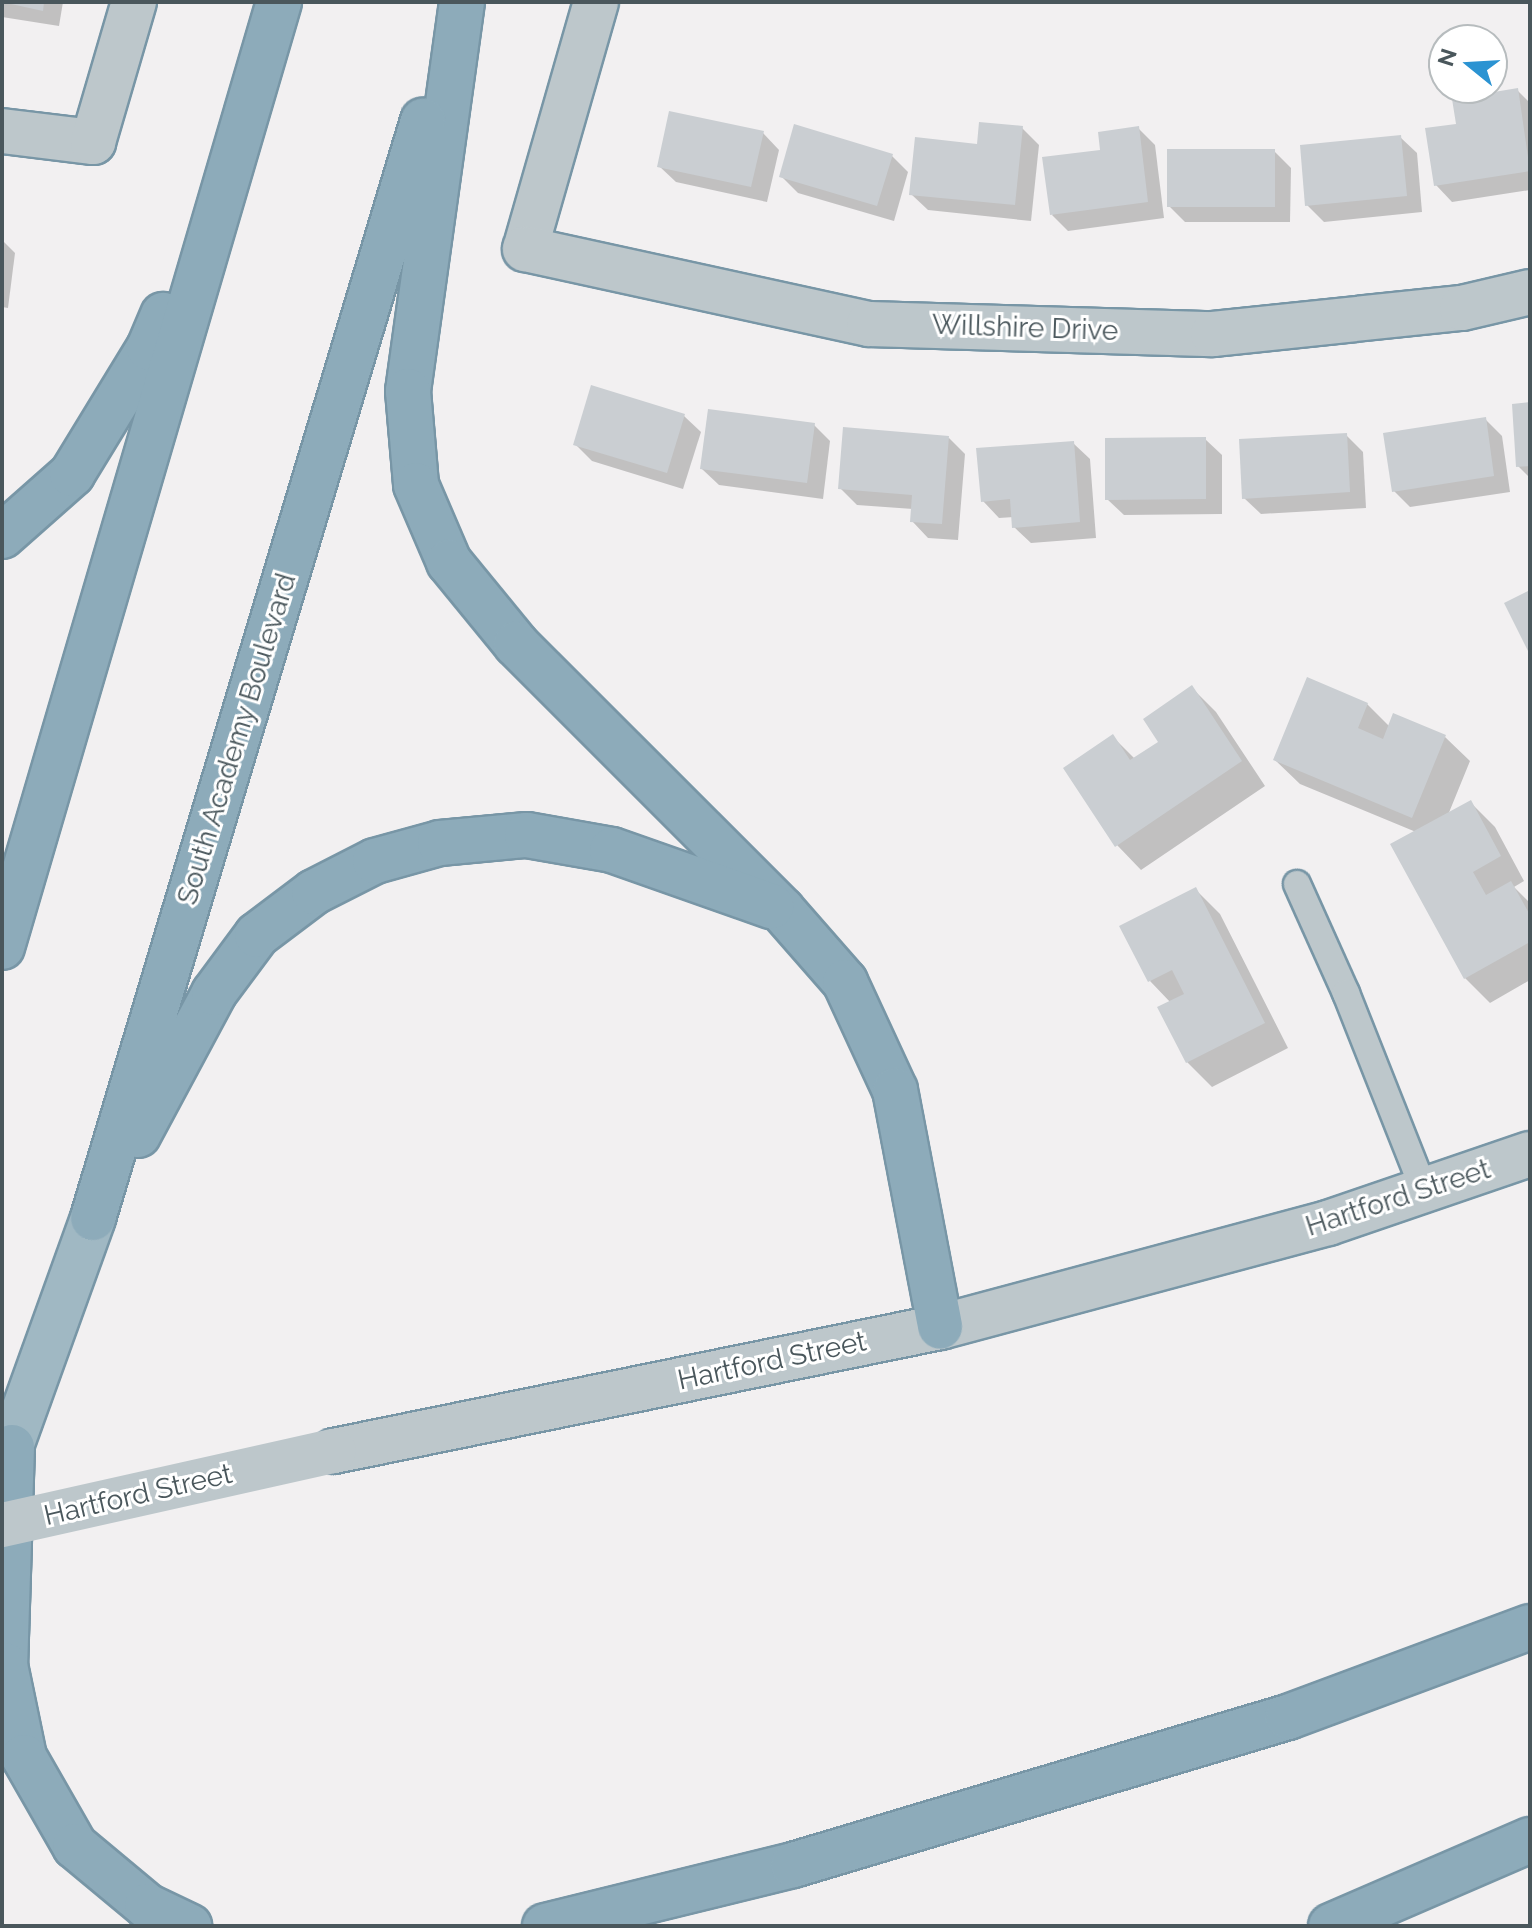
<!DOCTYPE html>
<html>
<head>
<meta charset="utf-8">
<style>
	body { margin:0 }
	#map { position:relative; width:1532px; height:1928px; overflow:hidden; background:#f2f0f1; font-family:Raleway,sans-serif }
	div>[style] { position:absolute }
	.shadow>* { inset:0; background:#0003 }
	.building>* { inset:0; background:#caced2 }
	.roads { filter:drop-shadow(2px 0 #7896a6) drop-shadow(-2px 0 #7896a6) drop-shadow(0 2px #7896a6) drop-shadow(0 -2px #7896a6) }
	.service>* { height:26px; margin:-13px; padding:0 13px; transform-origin:13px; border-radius:13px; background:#bdc7cb }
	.minor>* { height:44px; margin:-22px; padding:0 22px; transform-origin:22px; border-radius:22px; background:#bdc7cb }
	.tertiary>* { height:44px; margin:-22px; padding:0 22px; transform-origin:22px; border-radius:22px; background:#bdc7cb }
	.trunk>* { height:44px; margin:-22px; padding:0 22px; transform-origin:22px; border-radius:22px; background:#a0b8c3 }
	.motorway>* { height:44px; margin:-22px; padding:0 22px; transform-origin:22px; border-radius:22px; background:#8dabba }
	.tertiary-bridge>* { height:44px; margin:-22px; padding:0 22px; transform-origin:22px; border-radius:22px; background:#bdc7cb }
	span { translate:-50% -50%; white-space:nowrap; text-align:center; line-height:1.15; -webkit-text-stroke:6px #fff; paint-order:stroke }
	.street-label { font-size:28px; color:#4a575c }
	.frame { position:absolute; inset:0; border:4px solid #4a575c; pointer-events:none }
	.north { position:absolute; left:1428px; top:24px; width:80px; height:80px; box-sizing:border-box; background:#fff; border:2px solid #b7bcbe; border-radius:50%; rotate:288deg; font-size:22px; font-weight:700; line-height:32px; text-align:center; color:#4a575c }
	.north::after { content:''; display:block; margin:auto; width:28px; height:36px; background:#2b93d2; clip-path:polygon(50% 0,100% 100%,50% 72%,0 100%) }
</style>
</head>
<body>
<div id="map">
	<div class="shadow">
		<i style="clip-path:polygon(2px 2px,63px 2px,59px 26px,2px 17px)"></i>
		<i style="clip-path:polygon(1517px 90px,1530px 103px,1530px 190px,1452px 202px,1436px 185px,1458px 125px)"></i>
		<i style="clip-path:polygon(1022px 128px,1039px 145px,1031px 221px,928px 210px,911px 194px,978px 146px)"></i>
		<i style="clip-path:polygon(1138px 128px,1155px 145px,1164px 218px,1068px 231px,1052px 215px,1102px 152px)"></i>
		<i style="clip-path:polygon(763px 133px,779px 150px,767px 202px,676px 182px,659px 166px)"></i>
		<i style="clip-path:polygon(1400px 137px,1417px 153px,1422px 212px,1324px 222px,1307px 205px)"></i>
		<i style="clip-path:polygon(1274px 151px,1291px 168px,1290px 222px,1185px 222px,1169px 206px)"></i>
		<i style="clip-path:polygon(892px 156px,908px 172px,894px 221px,798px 193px,781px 176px)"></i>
		<i style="clip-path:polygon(2px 240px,15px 253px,8px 308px,2px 307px)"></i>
		<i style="clip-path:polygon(1530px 404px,1530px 478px,1518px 466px)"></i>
		<i style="clip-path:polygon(684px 416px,701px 432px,683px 489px,592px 461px,575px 444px)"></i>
		<i style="clip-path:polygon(1485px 419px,1502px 436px,1510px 492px,1410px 507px,1394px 491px)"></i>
		<i style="clip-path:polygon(814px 425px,830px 441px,823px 499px,719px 485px,702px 469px)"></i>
		<i style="clip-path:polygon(1346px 435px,1363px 452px,1366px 508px,1261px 514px,1244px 498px)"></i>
		<i style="clip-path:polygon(949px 438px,965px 454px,958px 540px,928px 538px,912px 521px,913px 509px,857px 505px,840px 488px)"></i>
		<i style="clip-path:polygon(1205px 439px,1222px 455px,1222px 514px,1124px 515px,1107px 499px)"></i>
		<i style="clip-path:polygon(1073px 443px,1090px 459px,1096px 538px,1031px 543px,1014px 527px,1014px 517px,999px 518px,983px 501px)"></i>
		<i style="clip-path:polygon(1192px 688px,1216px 712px,1265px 786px,1141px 870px,1117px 845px,1113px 737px,1135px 759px,1160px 742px)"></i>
		<i style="clip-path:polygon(1367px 704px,1390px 727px,1445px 737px,1470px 761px,1448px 815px,1470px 802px,1495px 827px,1524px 881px,1514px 887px,1530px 903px,1530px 980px,1490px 1003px,1465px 978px,1416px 832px,1300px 784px,1275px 760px)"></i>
		<i style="clip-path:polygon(1195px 889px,1220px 914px,1288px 1048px,1212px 1087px,1187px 1062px,1171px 1003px,1150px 981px)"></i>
	</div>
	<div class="building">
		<i style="clip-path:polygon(2px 2px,44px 2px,43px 11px)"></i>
		<i style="clip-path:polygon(1518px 88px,1530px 171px,1434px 186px,1425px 128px,1456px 124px,1452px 99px)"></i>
		<i style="clip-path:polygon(669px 111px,764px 131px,751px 187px,657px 167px)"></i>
		<i style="clip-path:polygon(979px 122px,1023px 126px,1015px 205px,909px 195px,915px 137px,977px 144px)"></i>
		<i style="clip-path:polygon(794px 124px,893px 154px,877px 206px,779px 177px)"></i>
		<i style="clip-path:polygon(1139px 126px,1148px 202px,1050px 215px,1042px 157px,1100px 150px,1098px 132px)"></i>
		<i style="clip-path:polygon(1401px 135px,1407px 196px,1305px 206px,1300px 145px)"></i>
		<i style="clip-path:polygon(1167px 149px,1275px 149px,1275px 207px,1167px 207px)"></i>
		<i style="clip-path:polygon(591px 385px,685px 414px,667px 473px,573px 445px)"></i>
		<i style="clip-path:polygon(1530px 402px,1530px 466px,1516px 467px,1512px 404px)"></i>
		<i style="clip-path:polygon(708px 409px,815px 423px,807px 483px,700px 469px)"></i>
		<i style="clip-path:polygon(1486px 417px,1494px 476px,1392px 492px,1383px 433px)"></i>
		<i style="clip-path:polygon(843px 427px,949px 436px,942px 524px,910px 522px,912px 495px,838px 489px)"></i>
		<i style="clip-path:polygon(1347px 433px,1350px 492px,1242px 499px,1239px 439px)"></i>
		<i style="clip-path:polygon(1206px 437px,1206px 499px,1105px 500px,1105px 438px)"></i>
		<i style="clip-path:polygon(1074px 441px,1080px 522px,1012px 528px,1010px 499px,981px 502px,976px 448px)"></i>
		<i style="clip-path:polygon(1530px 590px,1530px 655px,1504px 603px)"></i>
		<i style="clip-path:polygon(1307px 677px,1368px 703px,1358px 728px,1383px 739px,1393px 713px,1446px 735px,1412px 818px,1273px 760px)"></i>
		<i style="clip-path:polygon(1192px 685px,1242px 761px,1115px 847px,1063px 768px,1113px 734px,1130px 760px,1158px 742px,1143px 719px)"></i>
		<i style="clip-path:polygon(1471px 800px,1501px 856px,1473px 872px,1486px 895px,1511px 881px,1530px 915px,1530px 942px,1464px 979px,1390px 844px)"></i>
		<i style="clip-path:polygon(1196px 887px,1265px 1023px,1186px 1063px,1157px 1007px,1184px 994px,1172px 970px,1148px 982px,1119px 926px)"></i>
	</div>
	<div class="roads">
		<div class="service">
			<i style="left:1297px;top:884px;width:120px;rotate:65.8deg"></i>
			<i style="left:1346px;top:993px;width:212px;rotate:68.4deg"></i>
		</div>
		<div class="minor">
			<i style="left:596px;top:2px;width:257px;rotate:106deg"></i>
			<i style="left:525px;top:249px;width:352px;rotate:12.3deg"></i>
			<i style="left:869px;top:324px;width:344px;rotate:1.7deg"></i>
			<i style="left:1213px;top:334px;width:250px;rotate:-6deg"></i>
			<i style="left:1462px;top:308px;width:70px;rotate:-13.2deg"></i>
			<i style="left:2px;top:131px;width:92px;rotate:6.9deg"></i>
			<i style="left:93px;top:142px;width:146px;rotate:-73.7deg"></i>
			<i style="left:940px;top:1327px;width:402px;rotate:-15deg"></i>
			<i style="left:1328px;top:1223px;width:213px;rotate:-18.9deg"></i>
		</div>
		<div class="tertiary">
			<i style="left:334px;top:1451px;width:619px;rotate:-11.56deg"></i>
		</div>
		<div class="trunk">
			<i style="left:2px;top:1471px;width:269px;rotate:-70.2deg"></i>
		</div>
		<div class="motorway">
			<i style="left:462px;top:2px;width:393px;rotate:97.9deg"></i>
			<i style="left:408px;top:391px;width:94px;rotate:85.1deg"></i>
			<i style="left:416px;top:485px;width:84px;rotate:66.8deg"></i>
			<i style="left:449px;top:562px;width:106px;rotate:50.7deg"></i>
			<i style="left:516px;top:644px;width:376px;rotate:45deg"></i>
			<i style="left:782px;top:910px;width:96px;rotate:48.8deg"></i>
			<i style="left:845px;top:982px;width:119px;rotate:65.2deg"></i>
			<i style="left:895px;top:1090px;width:241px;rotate:79.2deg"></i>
			<i style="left:2px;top:536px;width:94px;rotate:-41.5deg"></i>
			<i style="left:72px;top:474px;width:148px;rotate:-58.6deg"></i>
			<i style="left:149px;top:348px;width:36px;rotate:-67deg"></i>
			<i style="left:2px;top:947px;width:985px;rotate:-73.66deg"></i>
			<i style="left:138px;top:1135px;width:161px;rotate:-61.8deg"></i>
			<i style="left:214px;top:993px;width:72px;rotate:-53.4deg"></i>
			<i style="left:257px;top:935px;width:71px;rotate:-37deg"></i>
			<i style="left:314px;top:892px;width:68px;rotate:-26.9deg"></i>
			<i style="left:375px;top:861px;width:67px;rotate:-15.5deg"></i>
			<i style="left:440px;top:843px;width:87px;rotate:-5.3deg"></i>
			<i style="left:527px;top:835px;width:86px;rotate:10deg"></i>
			<i style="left:612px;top:850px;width:169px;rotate:19.4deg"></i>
			<i style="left:93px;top:1218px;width:1146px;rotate:-73.26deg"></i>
			<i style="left:12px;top:1447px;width:218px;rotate:91.8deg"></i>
			<i style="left:5px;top:1665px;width:94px;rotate:78.3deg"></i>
			<i style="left:24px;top:1757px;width:103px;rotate:60.2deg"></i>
			<i style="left:75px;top:1846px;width:94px;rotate:39.8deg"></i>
			<i style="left:147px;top:1906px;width:47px;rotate:25.5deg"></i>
			<i style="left:545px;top:1926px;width:255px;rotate:-13.8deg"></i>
			<i style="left:793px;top:1865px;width:517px;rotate:-16.65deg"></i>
			<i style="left:1288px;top:1717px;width:258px;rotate:-20.4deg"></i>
			<i style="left:1331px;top:1926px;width:217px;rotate:-23.4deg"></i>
		</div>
	</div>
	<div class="tertiary-bridge">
		<i style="left:2px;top:1525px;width:340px;rotate:-12.6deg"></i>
	</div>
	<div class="street-label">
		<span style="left:1025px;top:328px;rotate:2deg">Willshire Drive</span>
		<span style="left:237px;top:739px;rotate:-73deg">South Academy Boulevard</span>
		<span style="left:1398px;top:1198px;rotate:-18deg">Hartford Street</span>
		<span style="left:772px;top:1361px;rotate:-12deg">Hartford Street</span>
		<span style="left:138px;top:1495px;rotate:-13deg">Hartford Street</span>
	</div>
	<div class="frame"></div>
	<div class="north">N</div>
</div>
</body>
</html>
